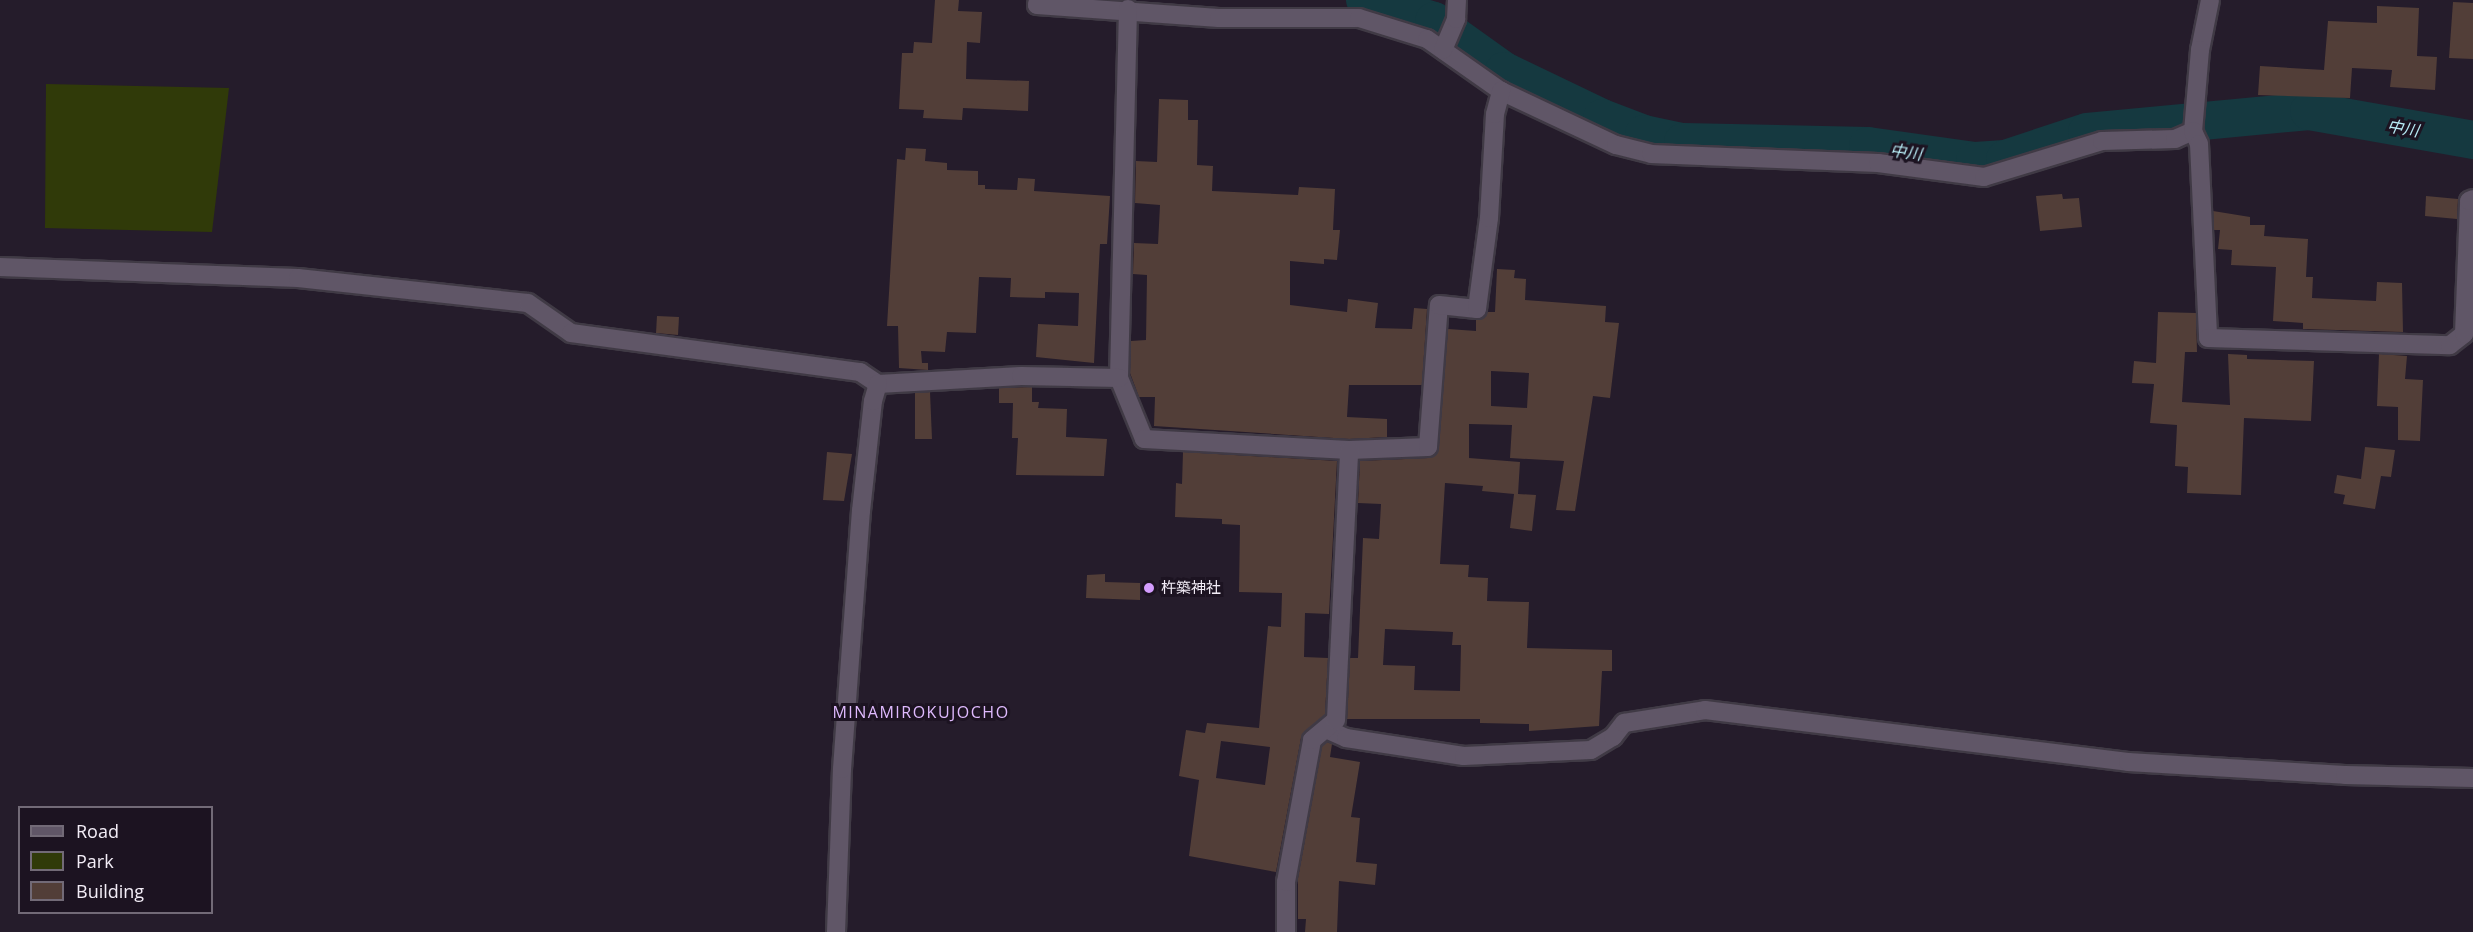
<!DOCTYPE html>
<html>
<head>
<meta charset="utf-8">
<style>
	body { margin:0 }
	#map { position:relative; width:2473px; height:932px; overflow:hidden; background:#251c2b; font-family:"Open Sans","Noto Sans JP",sans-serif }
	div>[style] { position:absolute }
	.green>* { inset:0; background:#303a09 }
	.river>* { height:38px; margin:-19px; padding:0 19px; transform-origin:19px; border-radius:19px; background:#153940 }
	.building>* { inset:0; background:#523e38 }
	.roads { filter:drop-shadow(2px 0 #403a45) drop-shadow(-2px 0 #403a45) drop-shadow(0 2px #403a45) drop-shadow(0 -2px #403a45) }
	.minor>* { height:18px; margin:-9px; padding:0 9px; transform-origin:9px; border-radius:9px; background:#605667 }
	.dots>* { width:16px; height:16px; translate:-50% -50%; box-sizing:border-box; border:3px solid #1c1321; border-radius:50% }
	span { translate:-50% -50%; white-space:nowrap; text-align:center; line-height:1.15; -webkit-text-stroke:6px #1c1321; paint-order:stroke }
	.poi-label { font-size:15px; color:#f3edf7 }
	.left { translate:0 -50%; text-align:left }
	.water-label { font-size:16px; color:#b8ecf6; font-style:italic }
	.neighbourhood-label { font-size:16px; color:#dfbafe; letter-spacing:1.5px }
	.legend { position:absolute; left:18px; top:806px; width:195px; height:108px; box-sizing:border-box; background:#1c1321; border:2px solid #726a77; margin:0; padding:8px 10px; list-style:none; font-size:18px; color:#f3edf7 }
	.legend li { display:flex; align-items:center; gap:12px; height:30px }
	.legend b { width:30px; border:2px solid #726a77 }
</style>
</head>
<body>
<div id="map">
	<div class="green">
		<i style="clip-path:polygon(46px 84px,229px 88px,212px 232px,45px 228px)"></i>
	</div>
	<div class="river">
		<i style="left:1365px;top:0;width:72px;rotate:16.9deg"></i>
		<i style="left:1434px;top:21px;width:86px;rotate:35.5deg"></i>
		<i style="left:1504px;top:71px;width:109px;rotate:25.6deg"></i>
		<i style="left:1602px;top:118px;width:45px;rotate:20.9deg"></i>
		<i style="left:1644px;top:134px;width:40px;rotate:12deg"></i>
		<i style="left:1683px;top:142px;width:185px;rotate:1.2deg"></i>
		<i style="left:1868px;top:146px;width:108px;rotate:8deg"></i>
		<i style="left:1975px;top:161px;width:30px;rotate:-4deg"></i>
		<i style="left:2005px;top:159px;width:86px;rotate:-18.2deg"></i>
		<i style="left:2087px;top:132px;width:223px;rotate:-5.4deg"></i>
		<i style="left:2309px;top:111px;width:167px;rotate:10deg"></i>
	</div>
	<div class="building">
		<i style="clip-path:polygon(935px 0,959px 0,958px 11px,982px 12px,980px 43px,967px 42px,966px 79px,1029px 81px,1028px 111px,963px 108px,962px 120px,923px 118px,924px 110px,899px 109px,902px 53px,913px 53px,914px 42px,932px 43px)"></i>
		<i style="clip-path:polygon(2453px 2px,2473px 3px,2473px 59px,2449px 58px)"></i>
		<i style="clip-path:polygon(2377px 6px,2419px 8px,2417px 56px,2437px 57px,2435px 90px,2390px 87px,2392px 70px,2352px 68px,2350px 98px,2258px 95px,2260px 66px,2324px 70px,2328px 21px,2377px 23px)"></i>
		<i style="clip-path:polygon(1159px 99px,1188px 100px,1188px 120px,1198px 120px,1197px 165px,1213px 166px,1212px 191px,1298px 195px,1299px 187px,1335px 189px,1333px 230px,1340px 230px,1337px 260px,1324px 259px,1324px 264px,1290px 261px,1290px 305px,1347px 312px,1348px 299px,1378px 303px,1375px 328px,1412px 329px,1414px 308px,1427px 309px,1422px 385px,1349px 385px,1347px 417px,1387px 419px,1387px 437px,1349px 439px,1154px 426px,1155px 397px,1139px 397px,1130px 373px,1131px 341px,1146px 340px,1147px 275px,1133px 274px,1134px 243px,1158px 244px,1160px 205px,1135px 203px,1136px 161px,1157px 162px)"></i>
		<i style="clip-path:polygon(906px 148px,926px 149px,925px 161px,947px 163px,947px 170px,978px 171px,978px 185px,985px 185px,985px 189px,1017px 190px,1018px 178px,1035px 179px,1034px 191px,1110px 196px,1107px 244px,1100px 244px,1094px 363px,1036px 357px,1038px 324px,1078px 326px,1079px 293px,1045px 292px,1045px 298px,1010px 297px,1011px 278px,979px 277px,976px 333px,947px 332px,945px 352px,921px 351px,922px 363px,928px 363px,928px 370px,899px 368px,898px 326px,887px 326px,897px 159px,905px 160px)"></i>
		<i style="clip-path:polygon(2062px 194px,2063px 199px,2079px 198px,2082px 227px,2040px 231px,2036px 196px)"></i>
		<i style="clip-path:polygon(2426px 196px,2458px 199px,2457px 219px,2425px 216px)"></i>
		<i style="clip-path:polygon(2213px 211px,2250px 217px,2250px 225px,2265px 225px,2264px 236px,2308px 239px,2306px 277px,2313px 277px,2312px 298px,2376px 301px,2377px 282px,2402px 283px,2403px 332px,2303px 329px,2303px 323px,2273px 321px,2276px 267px,2231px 265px,2232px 250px,2218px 249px,2220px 230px,2214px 230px)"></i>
		<i style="clip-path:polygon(evenodd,1497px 269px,1515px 270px,1514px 278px,1526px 279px,1525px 300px,1606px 306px,1605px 322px,1619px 323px,1610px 398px,1593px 396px,1575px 511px,1556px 510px,1564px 461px,1510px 458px,1512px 425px,1469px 424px,1469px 458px,1520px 462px,1518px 494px,1536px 495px,1532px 531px,1510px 528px,1514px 494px,1482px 491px,1483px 486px,1445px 483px,1440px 564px,1469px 565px,1468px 577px,1488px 578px,1487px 601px,1529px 602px,1527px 648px,1612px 650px,1612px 671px,1602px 671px,1599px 726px,1529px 731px,1529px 724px,1480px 723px,1480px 719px,1347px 719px,1350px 658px,1358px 658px,1363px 538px,1379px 539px,1381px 504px,1358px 503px,1360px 461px,1428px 458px,1437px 453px,1448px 329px,1476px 331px,1476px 320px,1488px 312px,1495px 312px,1497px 269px,1491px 371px,1529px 373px,1527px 408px,1491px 406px,1491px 371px,1497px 269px,1385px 629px,1453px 632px,1452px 645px,1461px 645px,1460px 691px,1414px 690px,1415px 666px,1383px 665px,1385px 629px)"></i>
		<i style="clip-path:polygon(2158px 312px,2196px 313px,2197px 352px,2185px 352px,2182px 402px,2230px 405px,2228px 354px,2247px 355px,2247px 359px,2314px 361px,2311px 421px,2244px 418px,2241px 495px,2187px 493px,2188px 467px,2175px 466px,2177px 425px,2150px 423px,2154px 384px,2132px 383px,2134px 361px,2156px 363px)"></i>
		<i style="clip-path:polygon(657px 316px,679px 317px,678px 335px,656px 333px)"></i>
		<i style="clip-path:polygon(2379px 354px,2407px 356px,2405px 379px,2423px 380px,2420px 441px,2398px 440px,2398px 407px,2377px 406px)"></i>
		<i style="clip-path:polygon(1032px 387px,1032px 402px,1039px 402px,1038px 408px,1067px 409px,1066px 437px,1107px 439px,1104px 476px,1016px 475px,1018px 438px,1012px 438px,1013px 403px,999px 403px,999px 388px)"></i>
		<i style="clip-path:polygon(930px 392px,932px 439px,915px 439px,915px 393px)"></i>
		<i style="clip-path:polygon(2365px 447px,2395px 450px,2391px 477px,2381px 476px,2375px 509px,2343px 504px,2345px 495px,2334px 493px,2337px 475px,2361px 479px)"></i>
		<i style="clip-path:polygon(827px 452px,852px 454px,844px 501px,823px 500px)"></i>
		<i style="clip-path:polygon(evenodd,1183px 452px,1337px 461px,1329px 614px,1305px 613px,1304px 657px,1328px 658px,1325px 715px,1301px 738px,1276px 872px,1189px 856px,1199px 780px,1179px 776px,1186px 730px,1205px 733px,1207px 723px,1259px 728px,1268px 626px,1281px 627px,1282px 593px,1239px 592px,1240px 525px,1222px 524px,1222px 519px,1175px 517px,1176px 483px,1182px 484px,1183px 452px,1221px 741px,1270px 747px,1265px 785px,1216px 778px,1221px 741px)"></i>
		<i style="clip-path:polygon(1105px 574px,1105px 582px,1140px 583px,1140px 600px,1086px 598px,1087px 575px)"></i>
		<i style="clip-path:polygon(1327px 742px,1332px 744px,1330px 757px,1360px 762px,1351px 817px,1360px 818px,1356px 862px,1377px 864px,1375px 885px,1339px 881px,1337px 932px,1305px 932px,1306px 919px,1298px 919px,1298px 878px,1322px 746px)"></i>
	</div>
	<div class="roads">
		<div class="minor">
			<i style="left:1038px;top:0;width:5px;rotate:101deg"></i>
			<i style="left:1037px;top:5px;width:182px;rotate:4.1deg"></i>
			<i style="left:1219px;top:18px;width:140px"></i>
			<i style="left:1359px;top:18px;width:71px;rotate:17.2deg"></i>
			<i style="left:1427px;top:39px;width:90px;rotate:35.1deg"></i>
			<i style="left:1501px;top:91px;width:127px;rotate:25.2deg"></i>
			<i style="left:1616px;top:145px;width:36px;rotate:14deg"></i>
			<i style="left:1651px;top:154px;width:227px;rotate:2.3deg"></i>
			<i style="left:1878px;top:163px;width:107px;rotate:7.5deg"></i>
			<i style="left:1984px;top:177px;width:123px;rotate:-17deg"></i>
			<i style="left:2102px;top:141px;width:73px;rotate:-1.6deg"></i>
			<i style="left:2175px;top:139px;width:20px;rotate:-24deg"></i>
			<i style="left:2210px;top:0;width:51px;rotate:101.3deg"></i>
			<i style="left:2200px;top:50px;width:81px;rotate:94.9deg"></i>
			<i style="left:2193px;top:131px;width:14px;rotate:65deg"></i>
			<i style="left:2199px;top:144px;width:194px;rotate:87.3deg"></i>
			<i style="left:2208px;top:338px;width:242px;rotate:1.7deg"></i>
			<i style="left:2450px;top:345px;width:18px;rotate:-38deg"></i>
			<i style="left:2464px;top:334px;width:133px;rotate:-87.8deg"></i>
			<i style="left:2469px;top:201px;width:4px;rotate:-27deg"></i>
			<i style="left:1128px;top:9px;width:369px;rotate:91.4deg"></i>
			<i style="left:1119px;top:378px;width:66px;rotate:67.7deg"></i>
			<i style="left:1144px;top:439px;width:205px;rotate:3.1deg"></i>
			<i style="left:1349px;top:450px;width:79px;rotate:-2.2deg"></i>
			<i style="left:1428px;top:447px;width:142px;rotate:-85.6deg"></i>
			<i style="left:1439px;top:305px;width:38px;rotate:6deg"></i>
			<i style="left:1477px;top:309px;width:92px;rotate:-82.5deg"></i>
			<i style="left:1489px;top:218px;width:104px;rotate:-86.7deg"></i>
			<i style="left:1495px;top:114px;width:24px;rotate:-75deg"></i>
			<i style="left:1443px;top:50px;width:34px;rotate:-67deg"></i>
			<i style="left:1456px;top:19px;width:19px;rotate:-87deg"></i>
			<i style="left:0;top:267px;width:298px;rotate:2.1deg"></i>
			<i style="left:298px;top:278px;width:231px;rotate:6.2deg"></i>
			<i style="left:528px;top:303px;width:52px;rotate:34.9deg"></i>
			<i style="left:571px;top:333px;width:292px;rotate:7.7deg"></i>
			<i style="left:860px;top:372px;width:22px;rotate:34deg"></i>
			<i style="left:878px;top:384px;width:143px;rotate:-3.2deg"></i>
			<i style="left:1021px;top:376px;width:98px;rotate:1.2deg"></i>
			<i style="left:1326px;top:729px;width:22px;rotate:24deg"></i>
			<i style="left:1346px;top:738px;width:119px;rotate:8.7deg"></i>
			<i style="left:1464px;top:756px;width:127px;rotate:-2.7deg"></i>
			<i style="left:1591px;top:750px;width:26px;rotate:-31deg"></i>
			<i style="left:1613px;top:737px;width:18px;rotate:-52deg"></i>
			<i style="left:1624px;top:723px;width:82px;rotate:-9.1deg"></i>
			<i style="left:1705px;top:710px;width:426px;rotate:7deg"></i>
			<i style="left:2128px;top:762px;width:217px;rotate:3.4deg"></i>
			<i style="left:2345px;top:775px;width:128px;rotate:1.3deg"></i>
			<i style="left:836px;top:932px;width:163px;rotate:-87.9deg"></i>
			<i style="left:842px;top:769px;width:259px;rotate:-85.8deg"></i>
			<i style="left:861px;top:511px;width:111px;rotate:-83.8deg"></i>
			<i style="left:873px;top:401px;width:18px;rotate:-74deg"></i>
			<i style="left:1286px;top:932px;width:50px;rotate:-90deg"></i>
			<i style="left:1286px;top:882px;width:144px;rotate:-79.6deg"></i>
			<i style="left:1312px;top:740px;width:31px;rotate:-40deg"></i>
			<i style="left:1336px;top:720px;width:270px;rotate:-87.2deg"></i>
		</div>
	</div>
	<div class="dots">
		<i style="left:1149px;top:588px;background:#d39cfd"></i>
	</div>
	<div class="poi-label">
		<span class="left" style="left:1161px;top:588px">杵築神社</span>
	</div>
	<div class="water-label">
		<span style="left:2403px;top:128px;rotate:10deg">中川</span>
		<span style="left:1906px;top:152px;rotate:8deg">中川</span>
	</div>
	<div class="neighbourhood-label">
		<span style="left:921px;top:712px">MINAMIROKUJOCHO</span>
	</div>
	<ul class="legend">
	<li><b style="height:8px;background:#605667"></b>Road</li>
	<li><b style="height:16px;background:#303a09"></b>Park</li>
	<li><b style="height:16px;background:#523e38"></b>Building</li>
	</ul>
</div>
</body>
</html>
